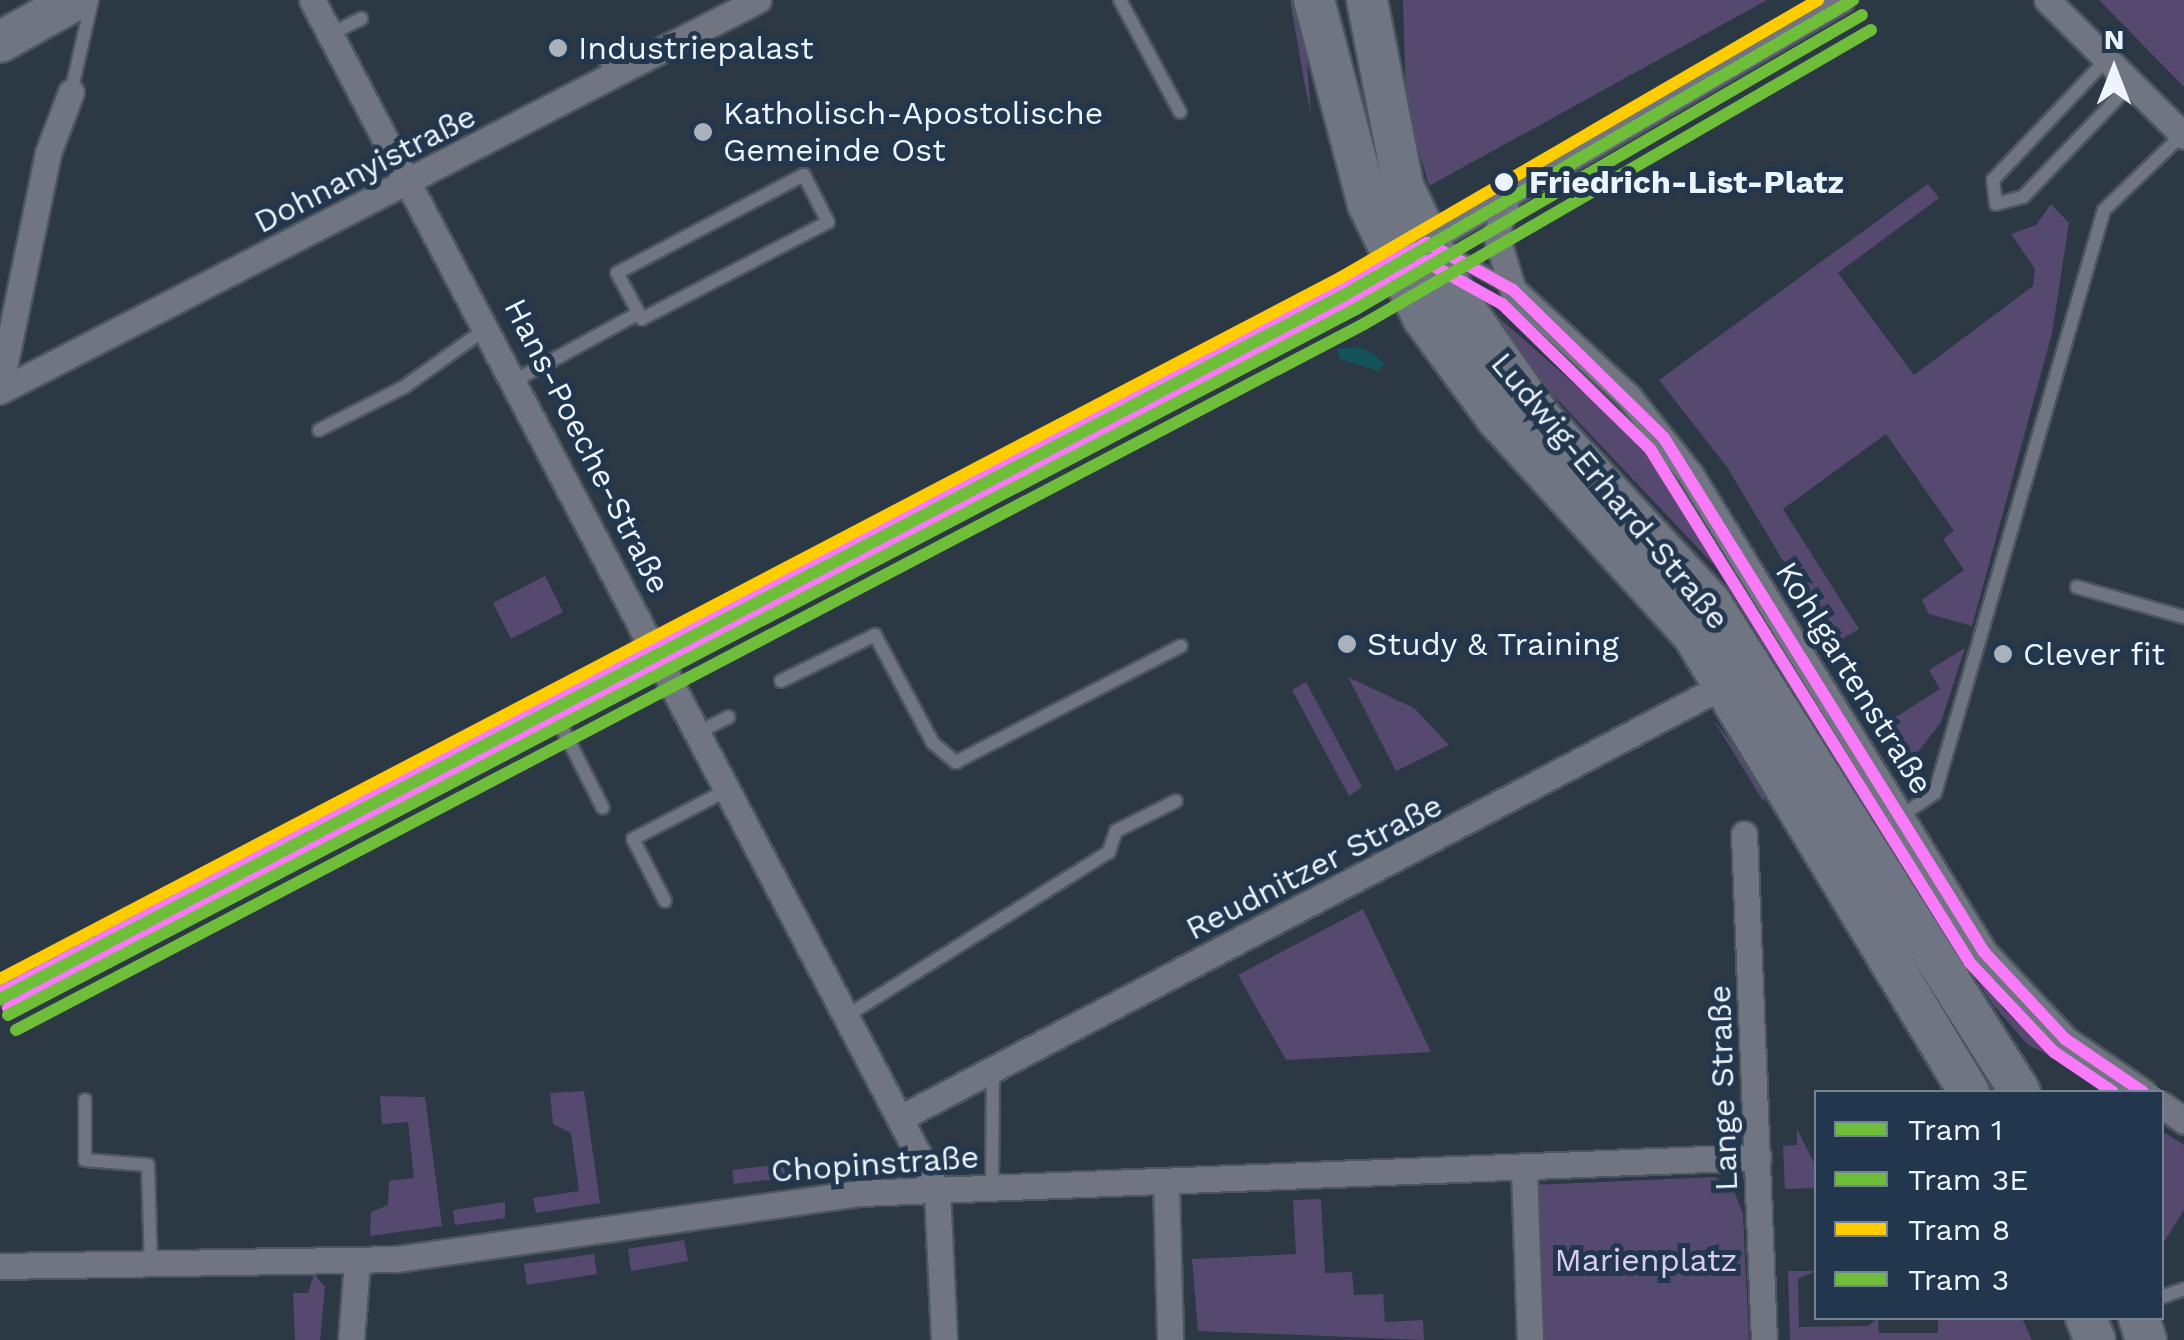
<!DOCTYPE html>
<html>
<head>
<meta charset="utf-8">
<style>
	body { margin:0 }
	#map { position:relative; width:2184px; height:1340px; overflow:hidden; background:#2c3844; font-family:"Work Sans",sans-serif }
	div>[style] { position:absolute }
	.green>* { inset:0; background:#56496f }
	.water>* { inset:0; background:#135359 }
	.roads { filter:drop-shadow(2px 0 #4c5660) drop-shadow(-2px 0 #4c5660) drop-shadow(0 2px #4c5660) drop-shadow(0 -2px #4c5660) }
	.lane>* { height:12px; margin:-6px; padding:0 6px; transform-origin:6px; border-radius:6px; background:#717581 }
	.street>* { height:25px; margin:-12.5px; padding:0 12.5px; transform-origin:12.5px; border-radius:12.5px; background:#717581 }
	.primary>* { height:40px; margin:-20px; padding:0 20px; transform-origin:20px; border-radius:20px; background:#6f7582 }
	.tram>* { height:2.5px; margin:-1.25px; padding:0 1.25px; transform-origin:1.25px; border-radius:1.25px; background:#6d747e }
	.bus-1>* { height:12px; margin:-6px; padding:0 6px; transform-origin:6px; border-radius:6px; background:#f97af9 }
	.bus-2>* { height:12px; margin:-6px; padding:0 6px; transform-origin:6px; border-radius:6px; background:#f97af9 }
	.tram-1>* { height:12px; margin:-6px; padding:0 6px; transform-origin:6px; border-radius:6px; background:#6ebe39 }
	.tram-2>* { height:12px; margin:-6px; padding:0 6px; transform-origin:6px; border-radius:6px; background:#6ebe39 }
	.tram-3>* { height:12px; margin:-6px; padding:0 6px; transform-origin:6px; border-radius:6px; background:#fc0 }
	.tram-4>* { height:12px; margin:-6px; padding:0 6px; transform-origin:6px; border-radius:6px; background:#6ebe39 }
	.dots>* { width:28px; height:28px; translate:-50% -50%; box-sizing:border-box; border:5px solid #22374e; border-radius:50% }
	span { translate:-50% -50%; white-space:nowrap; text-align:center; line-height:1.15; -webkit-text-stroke:10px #22374e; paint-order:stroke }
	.poi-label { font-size:32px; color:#ecf4fd }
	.left { translate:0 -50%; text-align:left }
	.street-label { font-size:32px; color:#ecf4fd }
	.stop-label { font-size:32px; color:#ecf4fd; font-weight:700 }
	.park-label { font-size:32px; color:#daccf3 }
	.legend { position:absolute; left:1814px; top:1090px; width:350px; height:230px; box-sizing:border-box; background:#22374e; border:2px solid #738394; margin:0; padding:12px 18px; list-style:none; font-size:30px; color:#ecf4fd }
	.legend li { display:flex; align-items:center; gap:20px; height:50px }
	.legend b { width:50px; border:2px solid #738394 }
	.north { position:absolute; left:2064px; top:20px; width:100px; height:100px; -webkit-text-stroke:8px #22374e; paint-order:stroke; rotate:0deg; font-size:28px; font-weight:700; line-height:40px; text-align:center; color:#ecf4fd }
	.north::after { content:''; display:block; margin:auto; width:35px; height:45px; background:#ecf4fd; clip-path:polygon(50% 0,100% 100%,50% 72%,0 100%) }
</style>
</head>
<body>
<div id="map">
	<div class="green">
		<i style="clip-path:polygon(1290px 0,1302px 0,1311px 114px,1305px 86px)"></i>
		<i style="clip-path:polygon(1403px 0,1767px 0,1429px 186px,1406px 105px)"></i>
		<i style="clip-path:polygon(2099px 0,2184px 0,2184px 87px)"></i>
		<i style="clip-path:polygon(1928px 184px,1939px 198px,1838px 273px,1914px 375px,2033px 286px,2035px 269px,2011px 234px,2036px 225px,2051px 204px,2069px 223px,2052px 333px,1972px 626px,1929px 614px,1922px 600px,1964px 570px,1943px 539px,1954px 531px,1886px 434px,1783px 509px,1859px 629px,1833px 644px,1727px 467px,1659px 380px)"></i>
		<i style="clip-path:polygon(1490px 310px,1646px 447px,1720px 544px,2004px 1010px,2059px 1060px,2028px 1045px,1993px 1005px,1715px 566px,1538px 379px)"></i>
		<i style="clip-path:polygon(545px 576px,563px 612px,511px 639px,493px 603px)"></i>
		<i style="clip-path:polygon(1965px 648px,1941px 722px,1911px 761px,1888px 722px,1940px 689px,1929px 670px)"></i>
		<i style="clip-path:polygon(1348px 677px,1414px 708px,1449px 745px,1396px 771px)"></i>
		<i style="clip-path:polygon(1306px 682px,1362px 787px,1349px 796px,1292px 690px)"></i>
		<i style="clip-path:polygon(1713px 719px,1769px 791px,1763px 801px)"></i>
		<i style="clip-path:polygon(1363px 909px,1431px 1052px,1286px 1060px,1238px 975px)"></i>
		<i style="clip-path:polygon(584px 1091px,600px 1203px,536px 1213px,533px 1198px,579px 1191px,571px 1133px,553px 1124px,550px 1093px)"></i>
		<i style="clip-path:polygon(380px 1096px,425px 1097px,442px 1226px,370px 1236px,371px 1212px,388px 1205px,389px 1181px,414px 1178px,408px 1122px,382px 1124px)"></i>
		<i style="clip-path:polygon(1797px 1129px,1816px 1167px,1816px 1188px,1785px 1189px,1783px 1146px,1797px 1145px)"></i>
		<i style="clip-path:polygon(2162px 1131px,2184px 1145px,2184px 1210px,2162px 1245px)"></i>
		<i style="clip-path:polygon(825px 1159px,819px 1174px,734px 1184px,732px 1170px)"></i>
		<i style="clip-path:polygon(1715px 1177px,1734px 1191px,1743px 1214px,1749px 1340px,1538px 1340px,1533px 1185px)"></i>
		<i style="clip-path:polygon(1321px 1199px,1325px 1273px,1352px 1272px,1354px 1295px,1383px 1294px,1385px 1322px,1423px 1320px,1424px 1340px,1198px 1331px,1192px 1259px,1296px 1254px,1293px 1200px)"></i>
		<i style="clip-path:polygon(505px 1202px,505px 1218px,455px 1225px,453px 1210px)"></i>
		<i style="clip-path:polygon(684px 1240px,688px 1261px,631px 1271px,628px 1249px)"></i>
		<i style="clip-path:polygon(594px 1254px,597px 1274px,527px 1285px,524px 1264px)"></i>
		<i style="clip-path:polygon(1788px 1271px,1816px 1271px,1798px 1279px,1799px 1327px,1868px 1326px,1878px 1318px,1879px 1333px,1938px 1333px,1938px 1318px,2022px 1318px,2032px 1340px,1790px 1340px)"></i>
		<i style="clip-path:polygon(314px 1274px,325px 1287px,320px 1340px,295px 1340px,293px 1293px,308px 1293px)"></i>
	</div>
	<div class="water">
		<i style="clip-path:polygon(1359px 347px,1374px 354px,1385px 364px,1378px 371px,1340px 359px,1337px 349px)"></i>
	</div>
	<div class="roads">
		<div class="lane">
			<i style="left:1120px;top:0;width:127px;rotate:61.8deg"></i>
			<i style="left:331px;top:34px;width:34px;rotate:-27deg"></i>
			<i style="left:601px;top:53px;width:26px;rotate:59deg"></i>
			<i style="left:2106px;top:60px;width:165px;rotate:133.3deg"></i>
			<i style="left:1993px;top:180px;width:24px;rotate:83deg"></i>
			<i style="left:1996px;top:204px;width:28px;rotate:-15deg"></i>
			<i style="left:2023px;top:197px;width:156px;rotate:-46.3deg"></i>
			<i style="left:71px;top:92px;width:94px;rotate:-77.1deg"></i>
			<i style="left:804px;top:175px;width:53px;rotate:62.9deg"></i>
			<i style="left:828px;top:222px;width:210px;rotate:152.5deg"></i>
			<i style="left:642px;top:319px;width:52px;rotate:-118.5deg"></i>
			<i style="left:617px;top:273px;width:211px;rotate:-27.7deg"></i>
			<i style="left:1443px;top:249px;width:75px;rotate:29.6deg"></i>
			<i style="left:516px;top:380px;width:140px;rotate:-28.6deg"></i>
			<i style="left:319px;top:430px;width:95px;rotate:-26.8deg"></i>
			<i style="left:404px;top:387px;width:102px;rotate:-35.4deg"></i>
			<i style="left:2077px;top:587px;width:111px;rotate:15.7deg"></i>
			<i style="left:781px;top:681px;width:105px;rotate:-26.1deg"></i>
			<i style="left:875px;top:635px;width:123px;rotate:61.8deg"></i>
			<i style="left:933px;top:743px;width:30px;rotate:40deg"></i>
			<i style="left:956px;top:762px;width:253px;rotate:-27.3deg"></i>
			<i style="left:551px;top:706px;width:114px;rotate:63deg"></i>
			<i style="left:699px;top:732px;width:33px;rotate:-27deg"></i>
			<i style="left:1901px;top:816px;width:41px;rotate:-34.1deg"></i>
			<i style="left:1935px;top:793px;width:607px;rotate:-73.83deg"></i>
			<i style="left:2104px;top:210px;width:110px;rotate:-43.9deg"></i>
			<i style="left:665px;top:901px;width:70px;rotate:-117.3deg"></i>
			<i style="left:633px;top:839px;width:108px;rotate:-27.5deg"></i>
			<i style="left:848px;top:1015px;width:308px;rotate:-32deg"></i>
			<i style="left:1109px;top:852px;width:22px;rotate:-72deg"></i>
			<i style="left:1116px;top:831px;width:67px;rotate:-26.6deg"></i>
			<i style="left:85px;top:1100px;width:60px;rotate:90deg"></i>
			<i style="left:85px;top:1160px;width:63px;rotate:4.5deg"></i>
			<i style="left:148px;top:1165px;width:99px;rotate:88.3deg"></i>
			<i style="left:992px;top:1188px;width:116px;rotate:-89.5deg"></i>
			<i style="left:2162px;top:1297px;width:23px;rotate:-20deg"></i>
		</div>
		<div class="street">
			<i style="left:312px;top:0;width:1344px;rotate:62.29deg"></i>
			<i style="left:937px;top:1190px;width:150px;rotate:87.3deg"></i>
			<i style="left:2047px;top:0;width:193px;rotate:44.8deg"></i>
			<i style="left:1507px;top:197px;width:40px;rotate:106deg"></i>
			<i style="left:1496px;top:235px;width:58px;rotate:72.8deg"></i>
			<i style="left:1513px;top:290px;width:156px;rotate:42.7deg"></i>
			<i style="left:1628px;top:396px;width:100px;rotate:51.5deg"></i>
			<i style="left:1690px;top:474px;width:561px;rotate:58.41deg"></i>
			<i style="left:1984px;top:952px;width:119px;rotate:47deg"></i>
			<i style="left:2065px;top:1039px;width:94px;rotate:34.2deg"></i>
			<i style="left:0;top:387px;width:239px;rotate:-78.4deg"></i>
			<i style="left:48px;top:153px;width:65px;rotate:-69.3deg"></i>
			<i style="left:0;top:391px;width:853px;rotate:-27.29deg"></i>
			<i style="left:1744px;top:834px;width:506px;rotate:87.74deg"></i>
			<i style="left:0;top:993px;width:1518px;rotate:-27.63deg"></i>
			<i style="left:1345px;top:289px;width:574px;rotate:-30.23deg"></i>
			<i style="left:2162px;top:1105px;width:27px;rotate:36deg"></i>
			<i style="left:902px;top:1117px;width:940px;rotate:-27.71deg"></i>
			<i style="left:1524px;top:1168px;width:172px;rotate:88deg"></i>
			<i style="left:1166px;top:1183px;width:157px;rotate:88.5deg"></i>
			<i style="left:0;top:1266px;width:396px;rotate:-1deg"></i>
			<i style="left:396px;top:1259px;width:469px;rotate:-8.1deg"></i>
			<i style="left:860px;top:1193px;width:899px;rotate:-2.3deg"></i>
			<i style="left:351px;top:1340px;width:78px;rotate:-85.6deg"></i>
		</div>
		<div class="primary">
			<i style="left:1314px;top:0;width:211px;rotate:75.2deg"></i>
			<i style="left:1368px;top:204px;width:127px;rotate:64.2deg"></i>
			<i style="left:1423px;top:318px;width:127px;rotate:53.7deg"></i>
			<i style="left:1498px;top:420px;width:290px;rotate:47.8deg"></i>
			<i style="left:1693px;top:635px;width:534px;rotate:58.87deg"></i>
			<i style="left:1367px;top:0;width:189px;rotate:79deg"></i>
			<i style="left:1403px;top:186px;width:119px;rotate:64.5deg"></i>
			<i style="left:1454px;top:293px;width:154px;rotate:55.1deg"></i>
			<i style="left:1542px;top:419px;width:250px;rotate:47.4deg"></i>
			<i style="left:1711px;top:603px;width:578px;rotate:57.71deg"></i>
			<i style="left:0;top:42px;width:86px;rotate:-29.2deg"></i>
			<i style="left:2086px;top:1318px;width:24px;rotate:68deg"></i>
			<i style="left:2139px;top:1318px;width:23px;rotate:72deg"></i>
		</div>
	</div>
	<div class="tram">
		<i style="left:1379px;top:264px;width:56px;rotate:-5.1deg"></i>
		<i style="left:1435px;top:259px;width:48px;rotate:15.8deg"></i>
		<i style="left:1481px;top:272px;width:262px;rotate:41.9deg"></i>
		<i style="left:1676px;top:447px;width:611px;rotate:57.85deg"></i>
		<i style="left:2001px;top:964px;width:86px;rotate:45.9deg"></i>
		<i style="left:2061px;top:1026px;width:147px;rotate:33deg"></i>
		<i style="left:1360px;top:287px;width:69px;rotate:-10.8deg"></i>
		<i style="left:1428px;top:274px;width:50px;rotate:12.7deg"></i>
		<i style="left:1997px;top:979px;width:94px;rotate:44.6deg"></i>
	</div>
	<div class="bus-1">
		<i style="left:1427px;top:243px;width:98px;rotate:28.7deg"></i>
		<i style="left:1513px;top:290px;width:211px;rotate:44.4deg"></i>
		<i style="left:1664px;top:438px;width:605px;rotate:58.09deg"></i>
		<i style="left:1984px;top:952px;width:119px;rotate:47deg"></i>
		<i style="left:2065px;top:1039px;width:94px;rotate:34.2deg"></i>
		<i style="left:0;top:993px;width:1612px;rotate:-27.73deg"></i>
	</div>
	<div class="bus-2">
		<i style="left:1419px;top:258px;width:95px;rotate:29deg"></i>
		<i style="left:1502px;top:304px;width:207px;rotate:44.4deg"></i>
		<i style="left:1650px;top:449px;width:605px;rotate:58.09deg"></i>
		<i style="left:1970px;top:963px;width:122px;rotate:46.7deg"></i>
		<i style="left:2054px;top:1052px;width:71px;rotate:34.1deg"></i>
		<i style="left:8px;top:1008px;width:1612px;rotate:-27.73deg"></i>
	</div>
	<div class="tram-1">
		<i style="left:0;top:999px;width:1522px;rotate:-27.64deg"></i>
		<i style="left:1348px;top:293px;width:584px;rotate:-30.12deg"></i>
	</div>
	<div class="tram-2">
		<i style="left:8px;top:1015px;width:1522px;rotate:-27.64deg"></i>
		<i style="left:1356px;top:309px;width:585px;rotate:-30.16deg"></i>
	</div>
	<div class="tram-3">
		<i style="left:0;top:979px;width:1512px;rotate:-27.62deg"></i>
		<i style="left:1340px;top:278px;width:553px;rotate:-30.18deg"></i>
	</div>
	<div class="tram-4">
		<i style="left:16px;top:1030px;width:1522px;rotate:-27.64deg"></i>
		<i style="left:1364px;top:324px;width:586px;rotate:-30.11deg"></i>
	</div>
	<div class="dots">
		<i style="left:558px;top:48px;background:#a9b2bc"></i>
		<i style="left:703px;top:132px;background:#a9b2bc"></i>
		<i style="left:1504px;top:182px;background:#ecf4fd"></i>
		<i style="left:1347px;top:644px;background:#a9b2bc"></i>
		<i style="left:2003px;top:654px;background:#a9b2bc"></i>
	</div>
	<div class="poi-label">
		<span class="left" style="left:578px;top:48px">Industriepalast</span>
		<span class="left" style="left:723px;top:132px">Katholisch-Apostolische<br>Gemeinde Ost</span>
		<span class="left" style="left:1367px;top:644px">Study &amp; Training</span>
		<span class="left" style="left:2023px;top:654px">Clever fit</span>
	</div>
	<div class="street-label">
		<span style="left:365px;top:169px;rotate:-27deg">Dohnanyistraße</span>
		<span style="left:587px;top:446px;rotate:63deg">Hans-Poeche-Straße</span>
		<span style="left:1610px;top:491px;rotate:50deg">Ludwig-Erhard-Straße</span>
		<span style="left:1854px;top:678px;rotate:58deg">Kohlgartenstraße</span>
		<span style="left:1314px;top:867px;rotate:-27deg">Reudnitzer Straße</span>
		<span style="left:1723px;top:1088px;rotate:-92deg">Lange Straße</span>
		<span style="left:875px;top:1164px;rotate:-4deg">Chopinstraße</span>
	</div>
	<div class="stop-label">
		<span class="left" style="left:1529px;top:182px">Friedrich-List-Platz</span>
	</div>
	<div class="park-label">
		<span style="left:1646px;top:1260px">Marienplatz</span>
	</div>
	<ul class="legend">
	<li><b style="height:12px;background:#6ebe39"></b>Tram 1</li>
	<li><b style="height:12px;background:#6ebe39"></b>Tram 3E</li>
	<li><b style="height:12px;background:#fc0"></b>Tram 8</li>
	<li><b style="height:12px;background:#6ebe39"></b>Tram 3</li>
	</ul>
	<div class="north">N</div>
</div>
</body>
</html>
